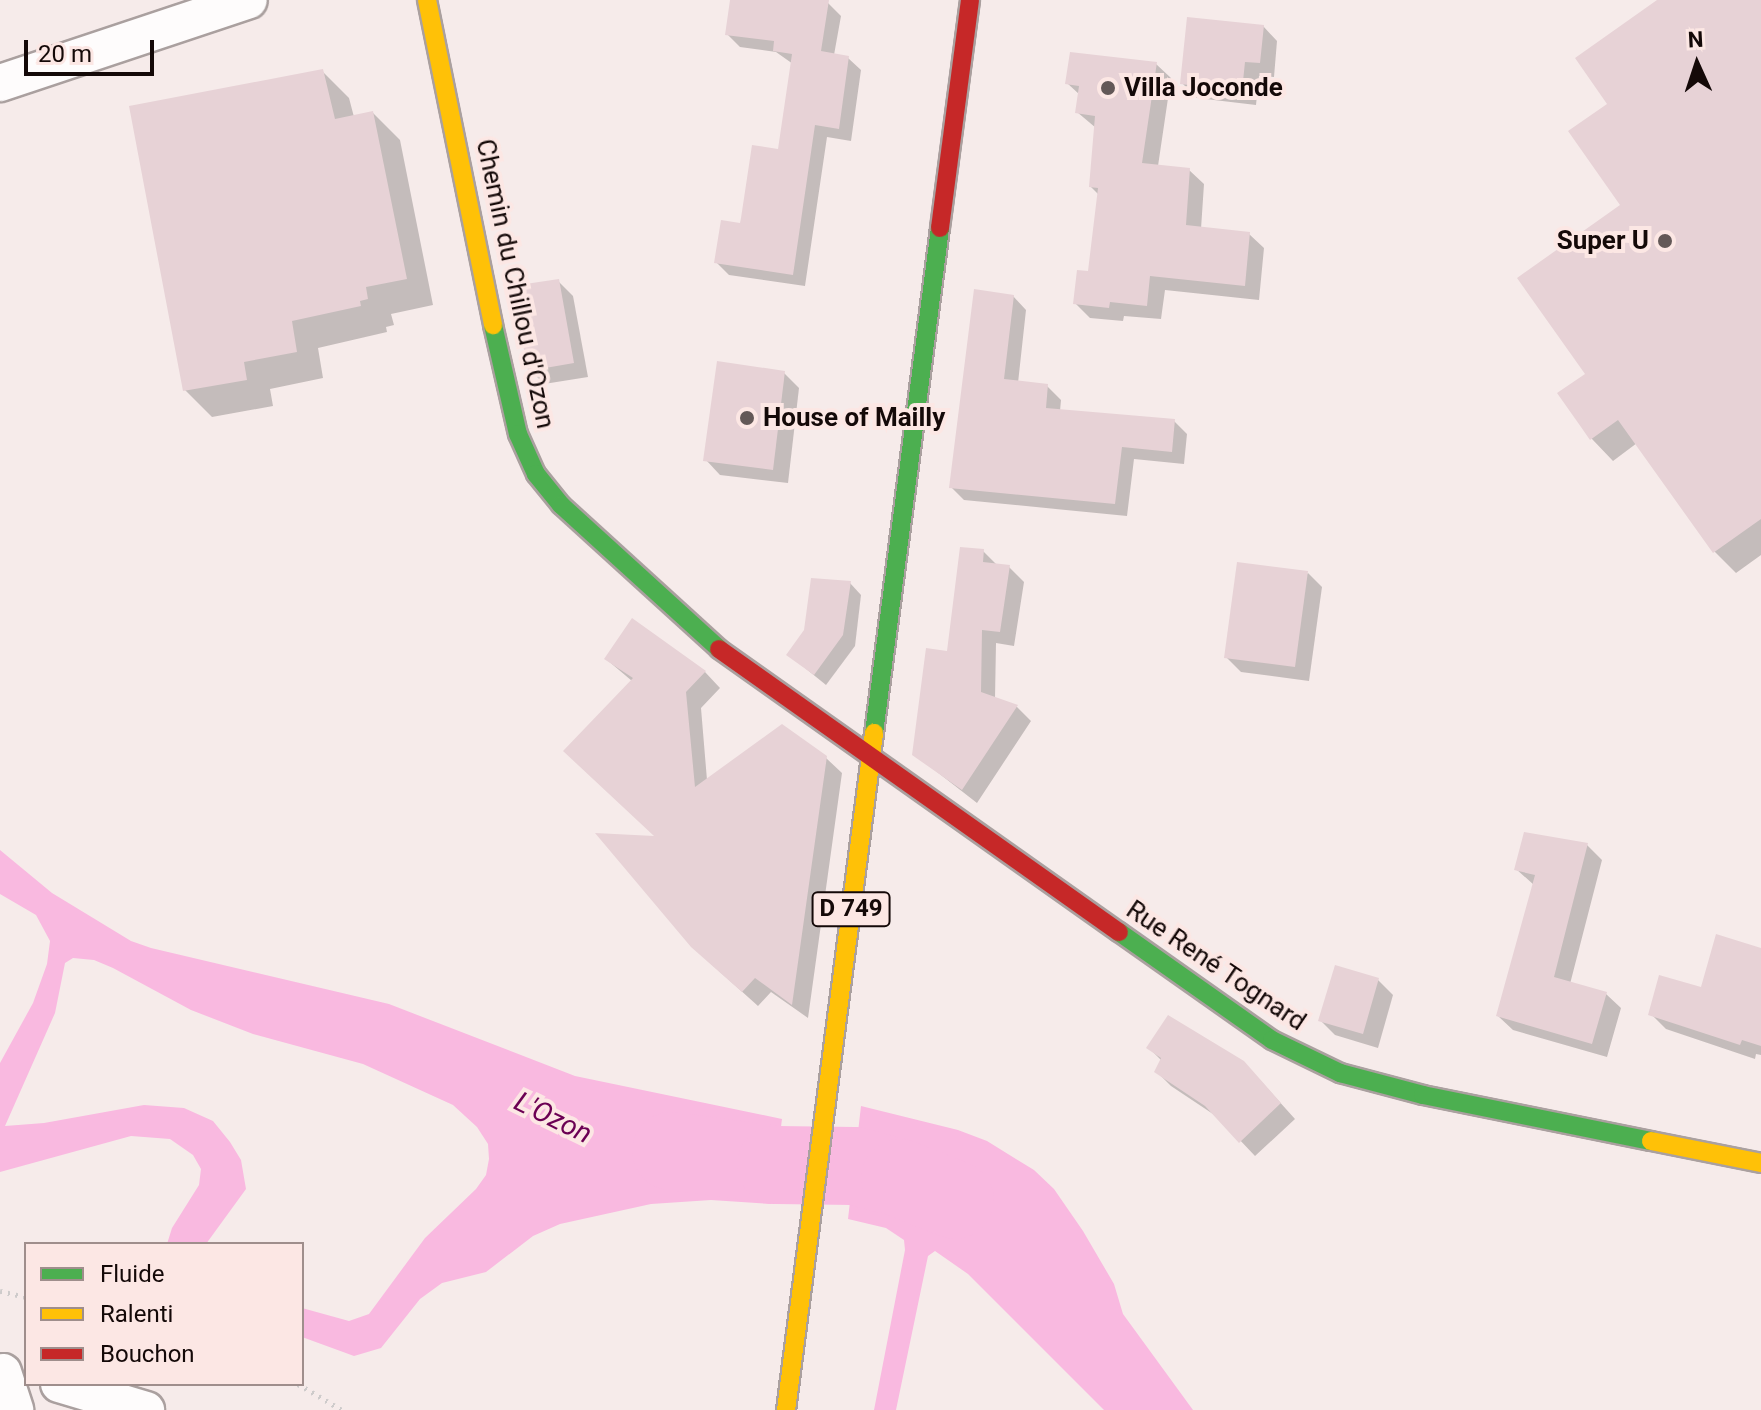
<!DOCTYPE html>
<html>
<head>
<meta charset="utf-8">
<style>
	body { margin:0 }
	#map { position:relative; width:1761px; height:1410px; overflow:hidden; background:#f6ebea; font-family:Roboto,sans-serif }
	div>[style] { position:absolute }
	.water>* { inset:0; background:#f9b9e0 }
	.shadow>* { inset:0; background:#0003 }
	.river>* { height:78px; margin:-39px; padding:0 39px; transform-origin:39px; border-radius:39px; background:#f9b9e0 }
	.building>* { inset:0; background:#e7d2d6 }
	.path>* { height:5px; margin-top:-2.5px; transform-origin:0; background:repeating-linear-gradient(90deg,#cecbcb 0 2px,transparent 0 8px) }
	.roads { filter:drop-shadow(2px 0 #aaa09f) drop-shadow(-2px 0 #aaa09f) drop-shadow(0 2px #aaa09f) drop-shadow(0 -2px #aaa09f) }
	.street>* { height:36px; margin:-18px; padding:0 18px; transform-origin:18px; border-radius:18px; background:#fefcfc }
	.fast>* { height:18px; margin:-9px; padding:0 9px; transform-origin:9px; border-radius:9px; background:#4caf50 }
	.slow>* { height:18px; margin:-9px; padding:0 9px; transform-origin:9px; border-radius:9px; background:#ffc107 }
	.jam>* { height:18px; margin:-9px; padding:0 9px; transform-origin:9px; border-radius:9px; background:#c62828 }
	.dots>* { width:22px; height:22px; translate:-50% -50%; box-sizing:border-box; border:4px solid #fce7e4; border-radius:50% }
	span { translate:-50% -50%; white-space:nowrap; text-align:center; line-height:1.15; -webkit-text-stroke:8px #fce7e4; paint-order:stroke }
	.shield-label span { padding:2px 6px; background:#fce7e4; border:2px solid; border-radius:6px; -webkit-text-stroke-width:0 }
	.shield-label { font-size:24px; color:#140908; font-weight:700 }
	.poi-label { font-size:26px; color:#140908; font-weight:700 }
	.left { translate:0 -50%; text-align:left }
	.right { translate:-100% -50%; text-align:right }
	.street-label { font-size:26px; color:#140908 }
	.water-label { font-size:28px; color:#6b0053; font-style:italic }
	.legend { position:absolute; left:24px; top:1242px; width:280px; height:144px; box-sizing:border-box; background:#fce7e4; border:2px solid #9f8e8c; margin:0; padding:10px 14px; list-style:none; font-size:24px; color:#140908 }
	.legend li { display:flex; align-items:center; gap:16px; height:40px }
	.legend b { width:40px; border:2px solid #9f8e8c }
	.north { position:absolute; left:1657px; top:24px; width:80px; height:80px; -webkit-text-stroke:6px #fce7e4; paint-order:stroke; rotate:357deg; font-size:22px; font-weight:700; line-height:32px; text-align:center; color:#140908 }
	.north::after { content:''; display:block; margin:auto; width:28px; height:36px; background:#140908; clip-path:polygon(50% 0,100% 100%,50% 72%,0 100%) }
	.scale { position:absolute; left:24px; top:40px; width:130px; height:36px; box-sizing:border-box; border:4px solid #140908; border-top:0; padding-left:10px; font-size:24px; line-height:28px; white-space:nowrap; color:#140908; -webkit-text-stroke:6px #fce7e4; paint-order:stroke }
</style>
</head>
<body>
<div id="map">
	<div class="water">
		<i style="clip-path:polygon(0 850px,52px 893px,131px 941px,151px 948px,389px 1004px,575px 1076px,782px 1119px,771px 1204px,711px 1200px,651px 1204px,560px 1224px,533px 1236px,486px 1272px,442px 1283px,420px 1299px,381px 1348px,354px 1356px,302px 1337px,302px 1308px,349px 1321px,369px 1314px,425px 1238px,476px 1189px,486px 1175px,489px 1159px,488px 1144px,477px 1127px,453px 1105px,363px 1064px,253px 1034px,191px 1010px,113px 968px,94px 960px,73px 958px,65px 963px,55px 1013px,5px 1126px,44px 1123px,144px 1105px,184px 1108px,213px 1121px,230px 1142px,241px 1160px,246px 1189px,206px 1244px,167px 1244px,172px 1228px,199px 1185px,201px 1169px,193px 1155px,170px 1139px,131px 1136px,0 1172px,0 1063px,33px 1003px,47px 964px,50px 941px,36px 915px,0 894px)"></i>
		<i style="clip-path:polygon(861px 1106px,958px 1130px,987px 1141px,1034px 1170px,1054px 1189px,1083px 1231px,1114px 1284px,1123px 1314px,1193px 1410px,1104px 1410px,968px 1274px,935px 1251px,928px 1256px,896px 1410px,874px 1410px,905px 1250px,904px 1240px,886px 1228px,848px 1219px)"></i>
	</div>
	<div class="shadow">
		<i style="clip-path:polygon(732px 0,828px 3px,841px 16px,834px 55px,848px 58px,861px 70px,851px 141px,827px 137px,805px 286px,729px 275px,716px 262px,741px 225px,780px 151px,793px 64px,776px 52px,740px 47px,727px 34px)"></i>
		<i style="clip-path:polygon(1661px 0,1761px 0,1761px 555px,1736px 573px,1715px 552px,1637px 443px,1613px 461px,1592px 439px,1560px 394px,1587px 374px,1623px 206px,1609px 104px)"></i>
		<i style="clip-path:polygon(1263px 26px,1277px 41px,1274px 77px,1259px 76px,1256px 105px,1197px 98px,1182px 83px)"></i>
		<i style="clip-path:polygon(1156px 64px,1171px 78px,1158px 166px,1189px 170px,1204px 184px,1201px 229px,1249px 234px,1264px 248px,1259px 300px,1165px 290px,1161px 319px,1124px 316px,1123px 321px,1090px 318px,1075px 303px,1090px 273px,1099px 195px,1091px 187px,1096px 128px,1077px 112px,1080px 95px,1067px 83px)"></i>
		<i style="clip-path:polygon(322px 71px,349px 98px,354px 117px,373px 113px,400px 140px,433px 305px,391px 314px,394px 325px,386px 327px,387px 332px,318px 348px,323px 378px,270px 389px,273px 406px,212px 417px,185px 390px)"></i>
		<i style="clip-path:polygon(558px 281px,573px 296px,588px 377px,544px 384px,530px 370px)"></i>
		<i style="clip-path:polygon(1013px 296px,1026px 310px,1018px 383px,1047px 386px,1061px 400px,1060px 411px,1174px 421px,1187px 434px,1184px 464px,1134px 459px,1127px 516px,964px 500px,951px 487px)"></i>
		<i style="clip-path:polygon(784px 373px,799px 388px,788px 483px,720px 475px,706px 460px)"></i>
		<i style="clip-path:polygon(983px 551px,998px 566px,1009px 567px,1024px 582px,1014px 646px,996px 643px,995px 699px,1017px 707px,1031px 721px,977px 803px,914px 754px)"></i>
		<i style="clip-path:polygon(1308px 573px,1322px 587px,1309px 681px,1241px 672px,1226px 657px)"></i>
		<i style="clip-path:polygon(850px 583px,861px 595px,855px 646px,826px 685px,789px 655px)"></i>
		<i style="clip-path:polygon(632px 621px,705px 672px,720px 688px,701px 708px,707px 780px,826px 758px,842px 773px,808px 1018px,771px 992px,758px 1006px,709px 962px,658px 838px,632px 681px,606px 659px)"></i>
		<i style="clip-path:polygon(1587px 845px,1602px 860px,1570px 984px,1606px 994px,1621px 1008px,1607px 1057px,1513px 1030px,1498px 1016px,1534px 885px,1516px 869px)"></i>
		<i style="clip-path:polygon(1761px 950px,1761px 1055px,1756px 1054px,1755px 1059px,1666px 1029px,1651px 1014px,1702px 989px)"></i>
		<i style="clip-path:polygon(1378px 980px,1393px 995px,1378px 1048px,1335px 1035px,1320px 1020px)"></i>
		<i style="clip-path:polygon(1148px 1047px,1259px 1079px,1295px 1119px,1255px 1156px,1219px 1118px,1171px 1086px,1156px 1071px,1162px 1061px)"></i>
	</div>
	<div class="river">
		<i style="left:671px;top:1151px;width:106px;rotate:7.6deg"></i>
		<i style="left:776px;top:1165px;width:78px;rotate:0.7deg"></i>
		<i style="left:854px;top:1166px;width:48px;rotate:14.6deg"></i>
		<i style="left:900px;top:1178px;width:59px;rotate:21.8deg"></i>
	</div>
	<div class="building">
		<i style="clip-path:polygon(730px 0,829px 0,821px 51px,849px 56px,839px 129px,815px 125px,793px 275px,714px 263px,721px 220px,740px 223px,741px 218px,752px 145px,778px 149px,792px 54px,773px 51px,774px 41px,725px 35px)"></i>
		<i style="clip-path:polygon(1657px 0,1761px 0,1761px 519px,1713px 553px,1618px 420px,1590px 440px,1581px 427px,1557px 393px,1585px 374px,1517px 278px,1620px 205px,1568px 131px,1607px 104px,1575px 58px)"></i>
		<i style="clip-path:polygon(1187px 17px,1264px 25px,1260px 63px,1245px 62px,1242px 91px,1180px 84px)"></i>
		<i style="clip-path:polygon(1070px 52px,1157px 62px,1142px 163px,1190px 168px,1186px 225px,1250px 232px,1245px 286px,1150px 276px,1147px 306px,1110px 302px,1109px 308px,1073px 304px,1077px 270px,1088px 271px,1098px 188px,1089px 187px,1095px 116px,1075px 113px,1079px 86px,1065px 84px)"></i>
		<i style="clip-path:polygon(323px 69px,335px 119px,373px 111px,407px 279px,366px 287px,368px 299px,360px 301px,361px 306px,292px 321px,297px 352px,244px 362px,247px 380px,183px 391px,129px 106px)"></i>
		<i style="clip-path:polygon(559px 279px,574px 363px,528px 371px,512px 286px)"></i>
		<i style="clip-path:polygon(974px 289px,1014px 295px,1004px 379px,1048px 384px,1046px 408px,1175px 419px,1172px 452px,1122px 447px,1115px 504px,949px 488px)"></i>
		<i style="clip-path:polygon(717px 361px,785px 371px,773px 470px,703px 461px)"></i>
		<i style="clip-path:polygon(960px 547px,984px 549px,983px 562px,1010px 565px,1000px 632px,982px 630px,981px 692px,1018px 705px,962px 790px,912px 755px,926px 648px,947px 651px)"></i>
		<i style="clip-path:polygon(1237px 562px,1308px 571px,1295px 667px,1224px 658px)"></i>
		<i style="clip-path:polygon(811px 578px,851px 581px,843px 635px,814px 675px,786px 655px,804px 630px)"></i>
		<i style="clip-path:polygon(632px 618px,706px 671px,686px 692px,695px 787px,782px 724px,827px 756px,792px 1005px,755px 978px,742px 992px,691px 947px,595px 833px,654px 836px,563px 751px,633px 678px,604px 659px)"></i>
		<i style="clip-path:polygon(1524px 832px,1588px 843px,1554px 977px,1607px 992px,1592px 1044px,1496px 1016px,1535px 875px,1514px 870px)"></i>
		<i style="clip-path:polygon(1716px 934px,1761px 948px,1761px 1046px,1742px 1040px,1740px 1045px,1648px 1015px,1659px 975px,1701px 987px)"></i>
		<i style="clip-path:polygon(1335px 965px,1379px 978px,1363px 1034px,1318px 1021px)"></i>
		<i style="clip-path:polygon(1168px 1015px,1244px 1061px,1281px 1103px,1239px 1143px,1205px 1106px,1154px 1072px,1161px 1058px,1146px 1048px)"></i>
	</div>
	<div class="path">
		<i style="left:0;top:1291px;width:27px;rotate:13deg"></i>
		<i style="left:298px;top:1384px;width:51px;rotate:30.6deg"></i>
	</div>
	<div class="roads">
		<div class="street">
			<i style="left:0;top:83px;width:262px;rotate:-18.4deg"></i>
			<i style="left:3px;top:1372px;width:40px;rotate:72deg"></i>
			<i style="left:59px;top:1384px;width:91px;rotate:16.6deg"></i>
		</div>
		<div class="fast">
			<i style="left:493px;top:325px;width:112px;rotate:77.1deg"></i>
			<i style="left:518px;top:434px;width:44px;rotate:65.8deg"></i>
			<i style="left:536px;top:474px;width:40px;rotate:51deg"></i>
			<i style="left:561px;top:505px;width:214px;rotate:42.3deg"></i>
			<i style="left:874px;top:733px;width:509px;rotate:-82.55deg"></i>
			<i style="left:1119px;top:932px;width:187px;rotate:35.2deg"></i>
			<i style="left:1272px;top:1040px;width:76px;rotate:25.9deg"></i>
			<i style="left:1340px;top:1073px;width:86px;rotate:14.8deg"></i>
			<i style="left:1423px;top:1095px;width:233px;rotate:11.4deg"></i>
		</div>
		<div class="slow">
			<i style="left:427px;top:0;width:332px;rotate:78.5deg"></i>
			<i style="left:1651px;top:1141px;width:112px;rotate:11.3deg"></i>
			<i style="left:786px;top:1410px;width:683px;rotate:-82.59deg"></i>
		</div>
		<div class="jam">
			<i style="left:940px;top:228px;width:230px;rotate:-82.5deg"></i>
			<i style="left:719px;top:649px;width:490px;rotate:35.3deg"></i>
		</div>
	</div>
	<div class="dots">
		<i style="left:1108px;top:88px;background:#635857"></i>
		<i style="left:1665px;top:241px;background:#635857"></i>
		<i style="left:747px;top:418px;background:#635857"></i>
	</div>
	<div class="shield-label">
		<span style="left:851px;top:909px">D 749</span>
	</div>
	<div class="poi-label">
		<span class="left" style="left:1124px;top:88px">Villa Joconde</span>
		<span class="right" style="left:1649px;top:241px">Super U</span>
		<span class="left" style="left:763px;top:418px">House of Mailly</span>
	</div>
	<div class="street-label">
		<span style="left:515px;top:284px;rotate:78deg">Chemin du Chillou d'Ozon</span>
		<span style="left:1216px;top:966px;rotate:34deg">Rue René Tognard</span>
	</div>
	<div class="water-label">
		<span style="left:553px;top:1118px;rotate:26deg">L'Ozon</span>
	</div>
	<ul class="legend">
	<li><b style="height:10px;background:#4caf50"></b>Fluide</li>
	<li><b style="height:10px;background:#ffc107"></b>Ralenti</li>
	<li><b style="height:10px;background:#c62828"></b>Bouchon</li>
	</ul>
	<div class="north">N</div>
	<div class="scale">20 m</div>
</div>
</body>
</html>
